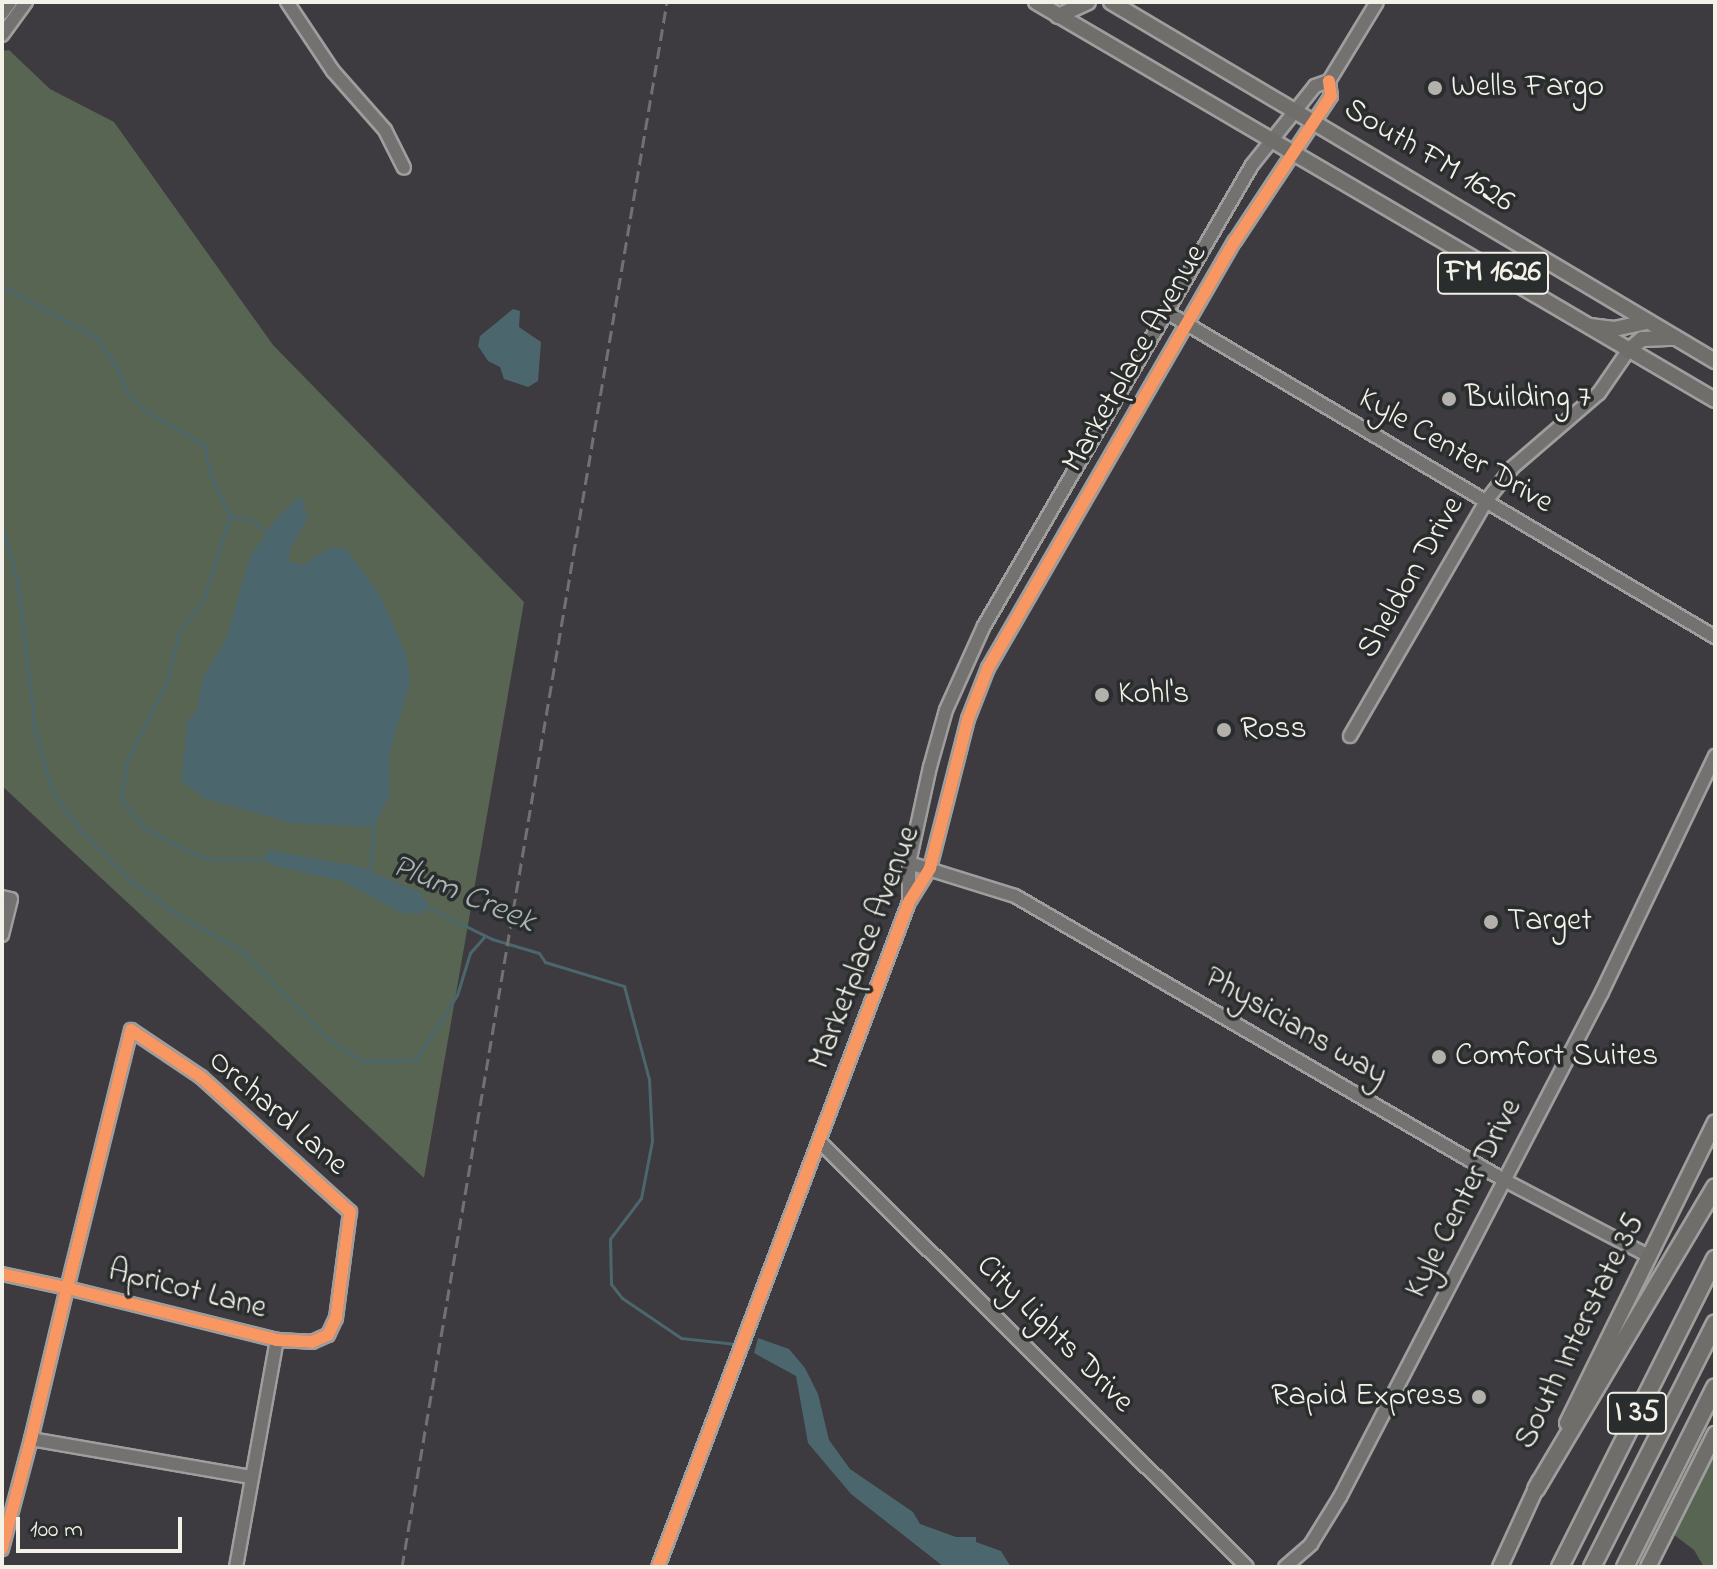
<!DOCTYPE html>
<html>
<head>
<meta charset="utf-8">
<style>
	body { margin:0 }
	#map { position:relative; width:1717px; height:1569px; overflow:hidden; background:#3d3b3f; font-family:"Indie Flower",sans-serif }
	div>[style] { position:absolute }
	.green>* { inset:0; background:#576552 }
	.water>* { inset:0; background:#4c666d }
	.stream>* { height:3px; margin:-1.5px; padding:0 1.5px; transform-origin:1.5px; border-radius:1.5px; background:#4c666d }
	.roads { filter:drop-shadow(2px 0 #9f9e9e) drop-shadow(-2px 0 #9f9e9e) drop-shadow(0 2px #9f9e9e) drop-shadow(0 -2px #9f9e9e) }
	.minor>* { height:12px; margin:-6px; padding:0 6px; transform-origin:6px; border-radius:6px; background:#737270 }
	.major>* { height:14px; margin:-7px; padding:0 7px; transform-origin:7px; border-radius:7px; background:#6f6e6a }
	.highway>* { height:16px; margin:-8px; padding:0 8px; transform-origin:8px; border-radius:8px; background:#6f6e6a }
	.rail>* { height:3px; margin-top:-1.5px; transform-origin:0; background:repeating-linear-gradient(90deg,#717170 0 12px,transparent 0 18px) }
	.cycleway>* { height:12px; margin:-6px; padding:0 6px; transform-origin:6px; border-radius:6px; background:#f99763 }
	.dots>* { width:22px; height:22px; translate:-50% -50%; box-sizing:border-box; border:4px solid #2a2d2e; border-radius:50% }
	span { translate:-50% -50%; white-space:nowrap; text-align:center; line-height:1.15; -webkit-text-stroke:7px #2a2d2e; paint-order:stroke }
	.shield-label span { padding:2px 6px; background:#2a2d2e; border:2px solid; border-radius:6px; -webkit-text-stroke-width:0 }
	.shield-label { font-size:30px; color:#f4f1e8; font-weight:700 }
	.poi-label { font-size:32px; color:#f4f1e8 }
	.left { translate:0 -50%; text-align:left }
	.right { translate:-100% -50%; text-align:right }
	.street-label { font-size:32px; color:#f4f1e8 }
	.water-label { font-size:34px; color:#a9b4b3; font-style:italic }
	.frame { position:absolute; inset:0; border:4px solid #f4f1e8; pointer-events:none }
	.scale { position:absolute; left:16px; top:1517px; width:166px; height:36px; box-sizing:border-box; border:4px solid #f4f1e8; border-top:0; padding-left:10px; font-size:24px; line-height:28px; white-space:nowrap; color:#f4f1e8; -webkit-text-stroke:6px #2a2d2e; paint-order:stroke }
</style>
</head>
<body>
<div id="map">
	<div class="green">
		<i style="clip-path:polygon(9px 50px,50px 89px,114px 122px,273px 345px,524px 602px,424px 1178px,2px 786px,2px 51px)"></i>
		<i style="clip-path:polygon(1715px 1449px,1715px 1567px,1704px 1567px,1694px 1550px,1673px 1534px)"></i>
	</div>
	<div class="water">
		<i style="clip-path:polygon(513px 309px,520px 311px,519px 327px,541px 342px,538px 381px,528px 387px,504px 379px,500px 367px,488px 361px,478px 346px,480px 336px)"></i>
		<i style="clip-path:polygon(301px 495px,308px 518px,290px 549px,289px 561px,303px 565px,329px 548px,346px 548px,381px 597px,406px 654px,410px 682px,390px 751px,389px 796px,374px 827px,291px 823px,203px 798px,181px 780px,188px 720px,196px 712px,204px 674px,226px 640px,249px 559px,277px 518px)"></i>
		<i style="clip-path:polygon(269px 850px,361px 867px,421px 893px,429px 905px,420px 914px,402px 913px,342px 881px,271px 865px,264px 857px)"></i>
		<i style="clip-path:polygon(758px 1338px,789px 1349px,805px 1368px,818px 1394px,829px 1440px,850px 1469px,913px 1512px,920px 1524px,956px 1537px,976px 1537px,976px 1542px,1001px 1551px,1011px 1567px,944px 1567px,851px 1494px,808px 1443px,796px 1376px,754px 1353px)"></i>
	</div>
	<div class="stream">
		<i style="left:2px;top:286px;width:108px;rotate:28.7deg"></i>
		<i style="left:97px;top:338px;width:44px;rotate:57deg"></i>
		<i style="left:121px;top:375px;width:16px;rotate:75deg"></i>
		<i style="left:125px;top:390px;width:26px;rotate:47deg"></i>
		<i style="left:143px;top:409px;width:71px;rotate:30.5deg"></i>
		<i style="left:204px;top:445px;width:30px;rotate:78deg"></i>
		<i style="left:210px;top:474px;width:47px;rotate:64.5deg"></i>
		<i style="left:230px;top:516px;width:90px;rotate:107.4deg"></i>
		<i style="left:203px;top:602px;width:35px;rotate:130deg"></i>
		<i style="left:180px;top:629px;width:57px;rotate:104.3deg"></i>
		<i style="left:166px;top:684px;width:86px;rotate:116.9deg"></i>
		<i style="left:127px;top:761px;width:38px;rotate:99deg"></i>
		<i style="left:121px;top:799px;width:36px;rotate:51deg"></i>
		<i style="left:144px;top:827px;width:48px;rotate:29.7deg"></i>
		<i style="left:186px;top:851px;width:23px;rotate:20deg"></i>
		<i style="left:208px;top:859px;width:58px"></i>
		<i style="left:230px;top:516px;width:26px;rotate:13deg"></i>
		<i style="left:255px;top:522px;width:15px;rotate:42deg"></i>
		<i style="left:2px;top:529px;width:52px;rotate:73.3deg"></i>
		<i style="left:17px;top:579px;width:153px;rotate:83.2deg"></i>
		<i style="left:35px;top:731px;width:62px;rotate:74.2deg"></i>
		<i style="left:52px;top:791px;width:49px;rotate:54.1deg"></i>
		<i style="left:81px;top:831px;width:71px;rotate:45deg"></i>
		<i style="left:131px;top:881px;width:58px;rotate:35.9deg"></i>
		<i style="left:178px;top:915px;width:73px;rotate:29.4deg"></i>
		<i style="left:242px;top:951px;width:122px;rotate:45.7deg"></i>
		<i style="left:327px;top:1038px;width:42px;rotate:33.3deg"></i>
		<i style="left:362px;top:1061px;width:54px;rotate:-1.1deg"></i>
		<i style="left:416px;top:1060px;width:77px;rotate:-57.8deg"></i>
		<i style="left:457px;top:995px;width:44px;rotate:-72.8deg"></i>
		<i style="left:470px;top:953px;width:21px;rotate:-49deg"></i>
		<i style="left:370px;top:871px;width:44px;rotate:-84.8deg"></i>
		<i style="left:425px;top:906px;width:75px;rotate:26.2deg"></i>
		<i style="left:492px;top:939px;width:49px;rotate:16.6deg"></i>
		<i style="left:539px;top:953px;width:11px;rotate:56deg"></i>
		<i style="left:545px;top:962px;width:83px;rotate:16.9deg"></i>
		<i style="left:624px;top:986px;width:96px;rotate:75deg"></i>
		<i style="left:649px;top:1079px;width:62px;rotate:87.2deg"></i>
		<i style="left:652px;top:1141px;width:58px;rotate:100.9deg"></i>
		<i style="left:641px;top:1198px;width:51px;rotate:127.1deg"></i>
		<i style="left:610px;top:1239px;width:45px;rotate:88.7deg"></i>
		<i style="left:611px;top:1284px;width:18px;rotate:52deg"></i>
		<i style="left:622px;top:1298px;width:71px;rotate:34.1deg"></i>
		<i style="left:681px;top:1338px;width:55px;rotate:6.2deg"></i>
	</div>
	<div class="roads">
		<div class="minor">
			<i style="left:287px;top:2px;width:83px;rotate:56.3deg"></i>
			<i style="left:333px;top:71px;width:79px;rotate:48.6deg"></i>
			<i style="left:385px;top:130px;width:42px;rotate:63.4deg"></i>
			<i style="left:2px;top:13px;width:14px;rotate:-54deg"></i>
			<i style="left:2px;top:35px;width:41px;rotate:-54deg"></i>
			<i style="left:1168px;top:313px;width:636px;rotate:30.64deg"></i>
			<i style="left:1350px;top:736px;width:272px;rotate:-59.9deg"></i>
			<i style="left:1486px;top:501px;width:43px;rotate:-51.5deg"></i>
			<i style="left:1513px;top:467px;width:113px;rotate:-40.7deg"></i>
			<i style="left:1599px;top:393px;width:51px;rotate:-55.4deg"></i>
			<i style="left:909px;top:863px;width:111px;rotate:17.3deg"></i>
			<i style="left:1015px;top:896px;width:565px;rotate:30.15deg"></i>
			<i style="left:1504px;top:1180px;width:164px;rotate:27.7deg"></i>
			<i style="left:2px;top:897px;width:9px;rotate:13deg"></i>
			<i style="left:11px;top:899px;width:37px;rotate:104deg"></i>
			<i style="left:909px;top:900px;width:37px;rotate:-90deg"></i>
			<i style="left:909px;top:863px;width:98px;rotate:-77.7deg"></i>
			<i style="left:930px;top:767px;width:59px;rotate:-74.3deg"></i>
			<i style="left:946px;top:710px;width:92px;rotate:-65.7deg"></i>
			<i style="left:984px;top:626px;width:533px;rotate:-59.83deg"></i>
			<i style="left:1252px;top:165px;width:101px;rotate:-51.4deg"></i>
			<i style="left:1315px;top:86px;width:15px;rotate:-20deg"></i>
			<i style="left:1329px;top:81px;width:92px;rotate:-58.7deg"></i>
			<i style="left:820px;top:1142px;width:602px;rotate:44.87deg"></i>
			<i style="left:2px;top:1274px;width:66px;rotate:12.2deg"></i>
			<i style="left:67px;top:1288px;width:216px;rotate:13.9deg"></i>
			<i style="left:277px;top:1340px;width:35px;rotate:3deg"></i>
			<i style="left:312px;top:1342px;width:17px;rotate:-24deg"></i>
			<i style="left:328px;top:1335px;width:19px;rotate:-65deg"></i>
			<i style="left:336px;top:1318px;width:107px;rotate:-82.5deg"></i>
			<i style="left:350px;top:1212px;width:201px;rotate:-137.8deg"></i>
			<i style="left:201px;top:1077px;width:84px;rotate:-146.1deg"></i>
			<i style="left:131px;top:1030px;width:266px;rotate:103.9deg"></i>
			<i style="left:67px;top:1288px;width:155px;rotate:103.4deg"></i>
			<i style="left:31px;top:1439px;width:114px;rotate:104.8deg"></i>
			<i style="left:31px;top:1439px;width:223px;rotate:9.8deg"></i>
			<i style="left:236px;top:1567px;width:231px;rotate:-79.8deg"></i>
			<i style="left:658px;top:1567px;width:711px;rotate:-69.32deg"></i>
			<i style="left:909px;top:902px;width:40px;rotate:-58deg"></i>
			<i style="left:930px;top:868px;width:154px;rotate:-75.7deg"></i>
			<i style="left:968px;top:719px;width:55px;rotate:-68.6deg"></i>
			<i style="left:988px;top:668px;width:493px;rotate:-60deg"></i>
			<i style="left:1235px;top:241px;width:174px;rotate:-56.5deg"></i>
			<i style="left:1331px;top:96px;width:15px;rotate:-98deg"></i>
			<i style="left:1285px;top:1567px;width:35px;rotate:-41deg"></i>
			<i style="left:1311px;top:1544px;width:55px;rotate:-58.3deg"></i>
			<i style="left:1340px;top:1497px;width:569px;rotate:-62.58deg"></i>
			<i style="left:1602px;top:992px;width:262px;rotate:-64.4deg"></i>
		</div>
		<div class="major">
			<i style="left:1036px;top:2px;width:787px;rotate:30.38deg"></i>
			<i style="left:1111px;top:2px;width:703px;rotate:30.73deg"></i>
			<i style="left:1058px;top:16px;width:33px;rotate:-25deg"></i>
			<i style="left:1590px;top:326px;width:24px;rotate:7deg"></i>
			<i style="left:1614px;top:329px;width:34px;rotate:-12deg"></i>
			<i style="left:1628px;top:351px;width:18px;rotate:-41deg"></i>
			<i style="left:1642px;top:339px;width:33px;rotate:-2deg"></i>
			<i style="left:1567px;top:1423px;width:335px;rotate:-63.8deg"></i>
			<i style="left:1500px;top:1567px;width:94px;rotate:-65.4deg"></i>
			<i style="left:1648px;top:1567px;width:149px;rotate:-63.3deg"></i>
		</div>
		<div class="highway">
			<i style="left:1536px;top:1489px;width:351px;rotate:-59.3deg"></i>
			<i style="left:1560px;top:1567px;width:345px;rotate:-63.3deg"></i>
			<i style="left:1592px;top:1567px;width:273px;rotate:-63.2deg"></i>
			<i style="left:1625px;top:1567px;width:201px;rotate:-63.4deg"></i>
		</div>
	</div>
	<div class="rail">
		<i style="left:402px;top:1567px;width:1587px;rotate:-80.39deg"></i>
	</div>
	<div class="cycleway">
		<i style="left:2px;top:1274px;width:66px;rotate:12.2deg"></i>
		<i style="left:67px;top:1288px;width:216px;rotate:13.9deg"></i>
		<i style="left:277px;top:1340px;width:35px;rotate:3deg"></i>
		<i style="left:312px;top:1342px;width:17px;rotate:-24deg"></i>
		<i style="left:328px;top:1335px;width:19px;rotate:-65deg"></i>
		<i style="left:336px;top:1318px;width:107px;rotate:-82.5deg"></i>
		<i style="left:350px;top:1212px;width:201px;rotate:-137.8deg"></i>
		<i style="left:201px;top:1077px;width:84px;rotate:-146.1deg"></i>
		<i style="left:131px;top:1030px;width:266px;rotate:103.9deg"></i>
		<i style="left:67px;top:1288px;width:155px;rotate:103.4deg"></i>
		<i style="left:31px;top:1439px;width:114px;rotate:104.8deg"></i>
		<i style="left:658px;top:1567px;width:711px;rotate:-69.32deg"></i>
		<i style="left:909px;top:902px;width:40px;rotate:-58deg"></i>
		<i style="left:930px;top:868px;width:154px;rotate:-75.7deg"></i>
		<i style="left:968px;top:719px;width:55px;rotate:-68.6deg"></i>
		<i style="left:988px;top:668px;width:493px;rotate:-60deg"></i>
		<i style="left:1235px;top:241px;width:174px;rotate:-56.5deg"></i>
		<i style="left:1331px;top:96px;width:15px;rotate:-98deg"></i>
	</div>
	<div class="dots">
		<i style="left:1435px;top:88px;background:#b4b1ad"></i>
		<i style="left:1449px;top:399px;background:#b4b1ad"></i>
		<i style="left:1102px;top:695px;background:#b4b1ad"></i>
		<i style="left:1224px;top:730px;background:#b4b1ad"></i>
		<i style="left:1491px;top:922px;background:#b4b1ad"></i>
		<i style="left:1439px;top:1057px;background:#b4b1ad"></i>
		<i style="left:1479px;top:1397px;background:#b4b1ad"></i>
	</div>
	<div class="shield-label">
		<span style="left:1493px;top:273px">FM 1626</span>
		<span style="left:1637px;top:1413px">I 35</span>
	</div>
	<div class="poi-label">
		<span class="left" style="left:1451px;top:88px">Wells Fargo</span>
		<span class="left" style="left:1465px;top:399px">Building 7</span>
		<span class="left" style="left:1118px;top:695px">Kohl's</span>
		<span class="left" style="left:1240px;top:730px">Ross</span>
		<span class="left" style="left:1507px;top:922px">Target</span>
		<span class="left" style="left:1455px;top:1057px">Comfort Suites</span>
		<span class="right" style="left:1463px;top:1397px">Rapid Express</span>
	</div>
	<div class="street-label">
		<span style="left:1428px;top:157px;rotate:31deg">South FM 1626</span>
		<span style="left:1136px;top:359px;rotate:-60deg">Marketplace Avenue</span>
		<span style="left:1455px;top:452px;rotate:30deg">Kyle Center Drive</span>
		<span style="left:1412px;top:578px;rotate:-60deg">Sheldon Drive</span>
		<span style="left:866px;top:948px;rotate:-69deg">Marketplace Avenue</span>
		<span style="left:1295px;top:1028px;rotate:30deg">Physicians way</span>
		<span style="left:277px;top:1114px;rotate:41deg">Orchard Lane</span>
		<span style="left:1465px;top:1199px;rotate:-63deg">Kyle Center Drive</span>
		<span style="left:187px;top:1291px;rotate:14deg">Apricot Lane</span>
		<span style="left:1581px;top:1332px;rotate:-64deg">South Interstate 35</span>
		<span style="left:1054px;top:1335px;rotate:45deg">City Lights Drive</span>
	</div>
	<div class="water-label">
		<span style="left:463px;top:895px;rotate:23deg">Plum Creek</span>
	</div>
	<div class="frame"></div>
	<div class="scale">100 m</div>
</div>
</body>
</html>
